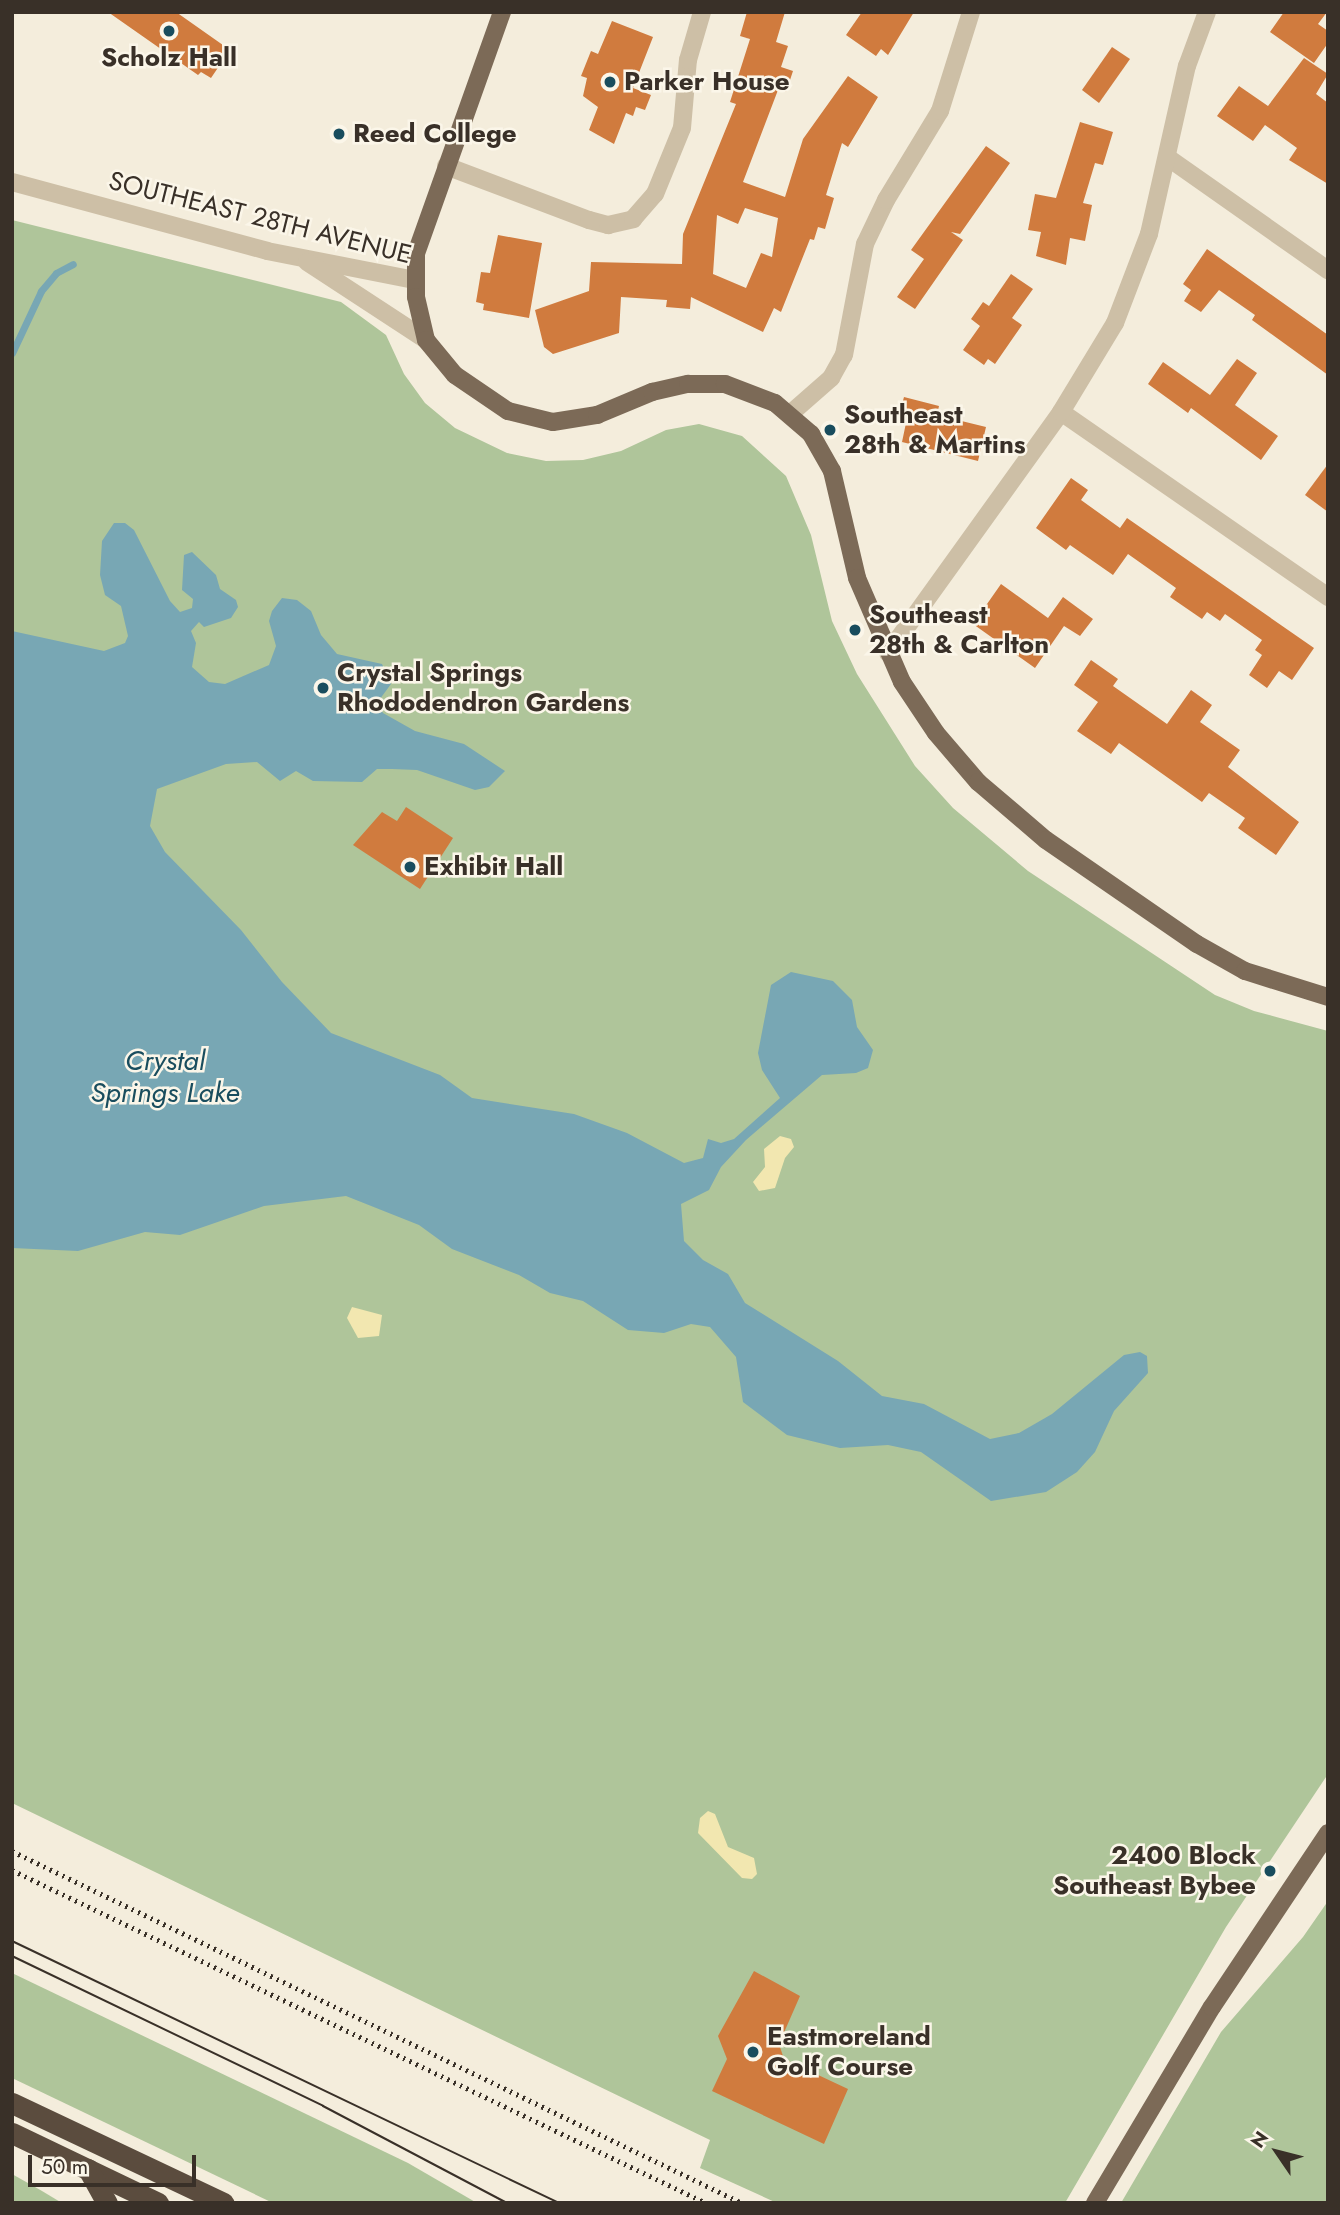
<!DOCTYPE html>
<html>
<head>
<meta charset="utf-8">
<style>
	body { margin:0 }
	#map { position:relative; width:1340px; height:2215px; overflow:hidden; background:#f4eddc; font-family:Jost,sans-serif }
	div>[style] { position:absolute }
	.green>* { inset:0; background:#afc59a }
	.sand>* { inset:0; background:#f2e7b0 }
	.water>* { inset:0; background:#78a7b4 }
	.stream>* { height:7px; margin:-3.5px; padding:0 3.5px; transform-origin:3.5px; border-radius:3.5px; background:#78a7b4 }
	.building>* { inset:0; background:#d07b3e }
	.minor>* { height:18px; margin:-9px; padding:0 9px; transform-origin:9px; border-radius:9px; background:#cdbfa6 }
	.major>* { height:18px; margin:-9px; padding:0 9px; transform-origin:9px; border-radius:9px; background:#7c6a57 }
	.highway>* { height:21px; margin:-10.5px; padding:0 10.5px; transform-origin:10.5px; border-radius:10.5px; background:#5b4c3e }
	.tram>* { height:2px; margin:-1px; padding:0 1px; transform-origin:1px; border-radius:1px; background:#393028 }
	.rail>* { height:5px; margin-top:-2.5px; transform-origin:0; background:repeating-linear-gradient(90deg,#393028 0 2px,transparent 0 7px) }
	.dots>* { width:19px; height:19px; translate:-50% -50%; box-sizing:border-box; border:4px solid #fbf6e9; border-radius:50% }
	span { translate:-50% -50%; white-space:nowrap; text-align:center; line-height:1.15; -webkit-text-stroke:5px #fbf6e9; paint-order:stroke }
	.poi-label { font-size:26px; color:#393028; font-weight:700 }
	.left { translate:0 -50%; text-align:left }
	.right { translate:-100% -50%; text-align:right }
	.street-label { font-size:26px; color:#393028 }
	.water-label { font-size:28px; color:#194d5e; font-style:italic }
	.frame { position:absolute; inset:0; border:14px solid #393028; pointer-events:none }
	.north { position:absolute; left:1242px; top:2117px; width:70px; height:70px; -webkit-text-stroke:5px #fbf6e9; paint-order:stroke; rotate:305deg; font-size:19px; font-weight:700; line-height:28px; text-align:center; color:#393028 }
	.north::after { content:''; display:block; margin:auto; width:24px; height:32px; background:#393028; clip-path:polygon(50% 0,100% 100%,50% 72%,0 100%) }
	.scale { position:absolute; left:28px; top:2155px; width:168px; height:32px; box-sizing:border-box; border:4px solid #393028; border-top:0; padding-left:9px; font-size:21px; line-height:24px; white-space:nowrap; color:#393028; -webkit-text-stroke:5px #fbf6e9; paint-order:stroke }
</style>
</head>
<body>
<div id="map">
	<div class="green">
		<i style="clip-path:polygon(12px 220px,341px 302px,386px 335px,404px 374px,425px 403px,455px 428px,507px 453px,546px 461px,583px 460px,621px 451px,666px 430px,699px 424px,742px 436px,786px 476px,811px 535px,832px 621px,857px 674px,915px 766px,953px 808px,1028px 871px,1215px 995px,1254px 1011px,1328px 1031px,1328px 1774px,1226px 1927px,1065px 2203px,777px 2203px,700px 2168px,710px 2140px,12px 1803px)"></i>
		<i style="clip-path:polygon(1328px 1901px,1328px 2203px,1121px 2203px,1221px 2032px,1303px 1937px)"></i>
		<i style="clip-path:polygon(12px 1973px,408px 2163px,477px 2203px,273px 2203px,12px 2078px)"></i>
		<i style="clip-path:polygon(12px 2174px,42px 2191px,62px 2203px,12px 2203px)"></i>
	</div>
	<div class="sand">
		<i style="clip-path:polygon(780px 1136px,791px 1139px,794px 1147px,785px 1158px,775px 1188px,759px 1191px,753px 1182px,765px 1167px,764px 1149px)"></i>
		<i style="clip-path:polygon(352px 1307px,382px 1315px,379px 1336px,358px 1338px,347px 1318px)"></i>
		<i style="clip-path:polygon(708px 1811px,715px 1814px,728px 1847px,754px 1858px,757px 1874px,752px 1879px,742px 1878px,698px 1833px,700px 1818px)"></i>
	</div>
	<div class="water">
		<i style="clip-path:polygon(114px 523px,125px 523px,134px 530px,170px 601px,180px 612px,192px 608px,193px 599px,182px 590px,184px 555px,192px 552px,216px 575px,220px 589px,236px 600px,238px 607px,231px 618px,204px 627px,199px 622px,191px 631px,196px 643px,192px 667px,209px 682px,225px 684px,269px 665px,276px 646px,269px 621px,272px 611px,282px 598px,297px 600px,311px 611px,321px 635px,337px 654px,382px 664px,391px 684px,377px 703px,383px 713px,415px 731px,464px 744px,505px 771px,489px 787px,475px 790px,417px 770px,392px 769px,377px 769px,362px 782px,313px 781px,296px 771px,280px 781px,257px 762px,226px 764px,157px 789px,150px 826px,165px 852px,241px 930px,282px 982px,331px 1033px,440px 1075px,472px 1098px,574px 1114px,627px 1133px,684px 1163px,703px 1158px,708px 1139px,721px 1143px,734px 1139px,780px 1098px,762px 1070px,758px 1053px,771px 985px,791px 972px,833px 981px,852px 1000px,857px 1027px,873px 1050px,868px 1068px,856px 1073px,822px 1075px,746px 1140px,721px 1167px,709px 1190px,681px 1204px,684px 1241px,703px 1260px,728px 1274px,745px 1303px,838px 1361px,882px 1396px,924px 1404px,990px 1439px,1019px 1433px,1052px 1414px,1124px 1355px,1140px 1352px,1147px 1356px,1148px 1373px,1114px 1411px,1095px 1452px,1077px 1472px,1046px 1492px,991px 1501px,921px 1452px,888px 1445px,840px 1448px,787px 1435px,743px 1402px,736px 1357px,710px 1327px,691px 1324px,664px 1333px,628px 1330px,583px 1301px,550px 1293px,519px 1275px,452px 1249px,419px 1225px,346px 1196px,264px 1206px,180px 1235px,145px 1232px,78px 1251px,12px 1248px,12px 631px,104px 651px,125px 643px,128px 636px,121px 606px,105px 595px,100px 575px,102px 541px)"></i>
	</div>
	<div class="stream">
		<i style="left:12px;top:353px;width:68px;rotate:-64.9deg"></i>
		<i style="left:41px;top:291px;width:23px;rotate:-50deg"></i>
		<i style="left:56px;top:273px;width:19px;rotate:-28deg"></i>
	</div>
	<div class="building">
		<i style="clip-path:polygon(108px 12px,176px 12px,230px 50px,211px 78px,201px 72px,198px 75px)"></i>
		<i style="clip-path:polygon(evenodd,747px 12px,785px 12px,776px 42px,788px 46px,781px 67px,793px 71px,786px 92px,778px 90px,743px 182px,785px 197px,803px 139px,848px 76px,878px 97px,848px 147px,842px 143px,826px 195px,834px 198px,825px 229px,818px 227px,814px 240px,810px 239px,781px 312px,774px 308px,763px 332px,691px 297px,690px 309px,666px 307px,667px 300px,621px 297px,619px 333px,553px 354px,544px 347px,535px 310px,589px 291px,591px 262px,682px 264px,683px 234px,736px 104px,730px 102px,750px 39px,740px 36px,747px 12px,745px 208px,778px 218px,772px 257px,761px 253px,746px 288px,713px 274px,717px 215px,738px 224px,745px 208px)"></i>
		<i style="clip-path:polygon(862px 12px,914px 12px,888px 55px,881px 49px,876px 56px,846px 35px)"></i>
		<i style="clip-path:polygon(1284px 12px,1327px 12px,1318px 24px,1328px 31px,1328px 43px,1314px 63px,1270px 32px)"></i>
		<i style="clip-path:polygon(612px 21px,653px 37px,633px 88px,651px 95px,645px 110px,636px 107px,633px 116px,626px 113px,614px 144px,589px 130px,598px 107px,583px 96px,587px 78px,581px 76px,591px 51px,598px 54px)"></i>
		<i style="clip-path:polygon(1112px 47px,1130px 59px,1099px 103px,1082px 90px)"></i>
		<i style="clip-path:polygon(1304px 58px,1328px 74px,1316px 94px,1328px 103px,1328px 184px,1289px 160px,1297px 148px,1265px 125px,1253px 141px,1217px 116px,1239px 86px,1268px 106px)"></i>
		<i style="clip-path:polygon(1080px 122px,1113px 132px,1103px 165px,1095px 163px,1083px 203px,1092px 205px,1085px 241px,1070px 238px,1066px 265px,1036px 256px,1041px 232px,1028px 230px,1035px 194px,1056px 198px)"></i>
		<i style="clip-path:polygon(986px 146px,1010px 163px,960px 234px,951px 232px,963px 240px,915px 309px,897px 297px,924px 259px,911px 250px)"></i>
		<i style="clip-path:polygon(498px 235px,542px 243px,529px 318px,483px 310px,484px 304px,476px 302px,481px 272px,490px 273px)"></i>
		<i style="clip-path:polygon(1207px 249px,1328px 335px,1328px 375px,1252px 320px,1255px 315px,1219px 290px,1201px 312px,1184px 301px,1191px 290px,1183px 284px)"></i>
		<i style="clip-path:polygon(1011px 274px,1033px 289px,1012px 318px,1022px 325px,995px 364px,988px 359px,984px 365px,963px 350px,980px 326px,971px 319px,983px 302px,989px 306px)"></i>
		<i style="clip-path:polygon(1237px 359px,1257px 373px,1235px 405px,1278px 436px,1261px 460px,1191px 408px,1188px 413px,1148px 384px,1163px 362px,1210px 395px)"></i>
		<i style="clip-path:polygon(904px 397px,939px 406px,937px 415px,986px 427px,978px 461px,902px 442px,906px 423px,897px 422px)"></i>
		<i style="clip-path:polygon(1328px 464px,1328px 512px,1305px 495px)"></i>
		<i style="clip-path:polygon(1071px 478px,1088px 490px,1081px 500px,1120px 528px,1127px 518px,1314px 648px,1292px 680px,1279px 671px,1267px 688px,1249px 675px,1262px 655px,1255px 650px,1262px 640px,1225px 614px,1220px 621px,1207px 612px,1202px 619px,1170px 597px,1176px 588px,1128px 554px,1113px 575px,1070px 545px,1066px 550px,1036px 528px)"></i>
		<i style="clip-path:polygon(1001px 584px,1048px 618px,1063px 597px,1093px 619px,1080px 636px,1064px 626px,1035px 668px,973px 624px)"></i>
		<i style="clip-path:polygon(1091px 660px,1118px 679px,1113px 686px,1167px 724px,1191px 690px,1212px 705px,1200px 722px,1240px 750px,1228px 767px,1299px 822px,1276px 855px,1238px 828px,1245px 818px,1209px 793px,1202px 802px,1119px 743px,1111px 754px,1077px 731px,1098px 702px,1074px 685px)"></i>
		<i style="clip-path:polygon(406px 807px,453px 838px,420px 889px,353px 845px,382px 812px,397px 821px)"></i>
		<i style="clip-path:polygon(754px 1971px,800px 1996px,779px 2044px,784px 2059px,848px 2089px,824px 2144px,712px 2091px,727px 2059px,718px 2036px)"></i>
	</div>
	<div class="minor">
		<i style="left:1167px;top:157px;width:197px;rotate:35.1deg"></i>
		<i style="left:446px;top:166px;width:153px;rotate:20.7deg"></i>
		<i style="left:589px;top:220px;width:20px;rotate:15deg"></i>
		<i style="left:608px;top:225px;width:26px;rotate:-13deg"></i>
		<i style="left:633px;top:219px;width:33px;rotate:-49deg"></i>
		<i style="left:655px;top:194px;width:71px;rotate:-67.8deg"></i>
		<i style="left:682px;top:128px;width:68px;rotate:-85deg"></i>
		<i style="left:688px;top:60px;width:50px;rotate:-73.7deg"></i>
		<i style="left:12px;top:182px;width:264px;rotate:15.1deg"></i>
		<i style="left:267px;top:251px;width:151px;rotate:11.1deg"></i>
		<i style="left:307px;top:262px;width:142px;rotate:33.2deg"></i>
		<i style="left:1061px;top:412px;width:325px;rotate:34.7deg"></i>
		<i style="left:790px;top:414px;width:55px;rotate:-41.3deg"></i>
		<i style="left:831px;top:378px;width:26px;rotate:-61deg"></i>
		<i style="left:844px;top:355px;width:113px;rotate:-79.3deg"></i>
		<i style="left:865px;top:244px;width:49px;rotate:-64.5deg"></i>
		<i style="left:886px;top:200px;width:104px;rotate:-58.8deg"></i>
		<i style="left:940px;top:111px;width:104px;rotate:-72.6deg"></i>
		<i style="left:888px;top:653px;width:297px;rotate:-54.3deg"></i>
		<i style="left:1061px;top:412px;width:104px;rotate:-58.8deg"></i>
		<i style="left:1115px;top:323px;width:95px;rotate:-69.1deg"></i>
		<i style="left:1149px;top:234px;width:172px;rotate:-77.3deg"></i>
		<i style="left:1187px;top:66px;width:58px;rotate:-69.7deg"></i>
	</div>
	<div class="major">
		<i style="left:502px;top:12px;width:257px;rotate:109.6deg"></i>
		<i style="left:416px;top:254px;width:43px;rotate:90deg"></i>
		<i style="left:416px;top:297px;width:44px;rotate:76.9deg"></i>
		<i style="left:426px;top:340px;width:45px;rotate:50.4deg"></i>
		<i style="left:455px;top:375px;width:64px;rotate:34.2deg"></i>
		<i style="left:508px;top:411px;width:46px;rotate:13.7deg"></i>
		<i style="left:553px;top:422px;width:45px;rotate:-9deg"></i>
		<i style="left:597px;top:415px;width:60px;rotate:-22.7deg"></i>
		<i style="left:652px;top:392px;width:37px;rotate:-13deg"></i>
		<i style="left:688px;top:384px;width:37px"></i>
		<i style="left:725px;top:384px;width:53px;rotate:20.8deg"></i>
		<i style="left:775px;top:403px;width:48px;rotate:40.7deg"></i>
		<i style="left:811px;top:434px;width:43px;rotate:60.4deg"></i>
		<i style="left:832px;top:471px;width:110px;rotate:76.8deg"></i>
		<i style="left:857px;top:578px;width:113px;rotate:66.6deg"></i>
		<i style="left:902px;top:682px;width:61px;rotate:56.3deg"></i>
		<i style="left:936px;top:733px;width:65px;rotate:49.4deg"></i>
		<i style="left:978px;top:782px;width:89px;rotate:40.5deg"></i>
		<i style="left:1046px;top:840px;width:183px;rotate:34.6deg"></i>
		<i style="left:1197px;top:944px;width:55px;rotate:29.4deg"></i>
		<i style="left:1245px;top:971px;width:87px;rotate:17.4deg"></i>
		<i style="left:1095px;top:2203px;width:228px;rotate:-59.2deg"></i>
		<i style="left:1212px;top:2007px;width:209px;rotate:-56.3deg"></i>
	</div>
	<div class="highway">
		<i style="left:12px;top:2103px;width:234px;rotate:25.3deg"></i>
		<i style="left:12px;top:2133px;width:162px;rotate:25.6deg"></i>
		<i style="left:88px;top:2169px;width:39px;rotate:61deg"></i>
	</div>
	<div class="tram">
		<i style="left:12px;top:1941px;width:607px;rotate:25.59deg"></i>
		<i style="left:12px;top:1956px;width:345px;rotate:25.7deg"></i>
		<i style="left:323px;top:2106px;width:208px;rotate:27.8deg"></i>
	</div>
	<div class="rail">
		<i style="left:12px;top:1851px;width:810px;rotate:25.74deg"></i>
		<i style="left:12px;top:1870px;width:770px;rotate:25.63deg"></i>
	</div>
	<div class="dots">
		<i style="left:169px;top:31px;background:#194d5e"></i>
		<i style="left:610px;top:82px;background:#194d5e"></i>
		<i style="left:339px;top:134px;background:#194d5e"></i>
		<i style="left:830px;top:430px;background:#194d5e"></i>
		<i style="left:855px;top:630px;background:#194d5e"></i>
		<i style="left:323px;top:688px;background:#194d5e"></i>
		<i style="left:410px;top:867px;background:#194d5e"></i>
		<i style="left:1270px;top:1871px;background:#194d5e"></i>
		<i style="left:753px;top:2052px;background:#194d5e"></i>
	</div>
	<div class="poi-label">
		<span style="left:169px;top:58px">Scholz Hall</span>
		<span class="left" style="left:624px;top:82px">Parker House</span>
		<span class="left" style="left:353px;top:134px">Reed College</span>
		<span class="left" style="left:844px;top:430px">Southeast<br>28th &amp; Martins</span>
		<span class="left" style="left:869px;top:630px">Southeast<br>28th &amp; Carlton</span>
		<span class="left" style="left:337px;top:688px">Crystal Springs<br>Rhododendron Gardens</span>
		<span class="left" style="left:424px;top:867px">Exhibit Hall</span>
		<span class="right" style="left:1256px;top:1871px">2400 Block<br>Southeast Bybee</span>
		<span class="left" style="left:767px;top:2052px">Eastmoreland<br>Golf Course</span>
	</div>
	<div class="street-label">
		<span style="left:260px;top:218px;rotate:14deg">SOUTHEAST 28TH AVENUE</span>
	</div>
	<div class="water-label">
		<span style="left:165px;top:1077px">Crystal<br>Springs Lake</span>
	</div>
	<div class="frame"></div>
	<div class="north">N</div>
	<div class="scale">50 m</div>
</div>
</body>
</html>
